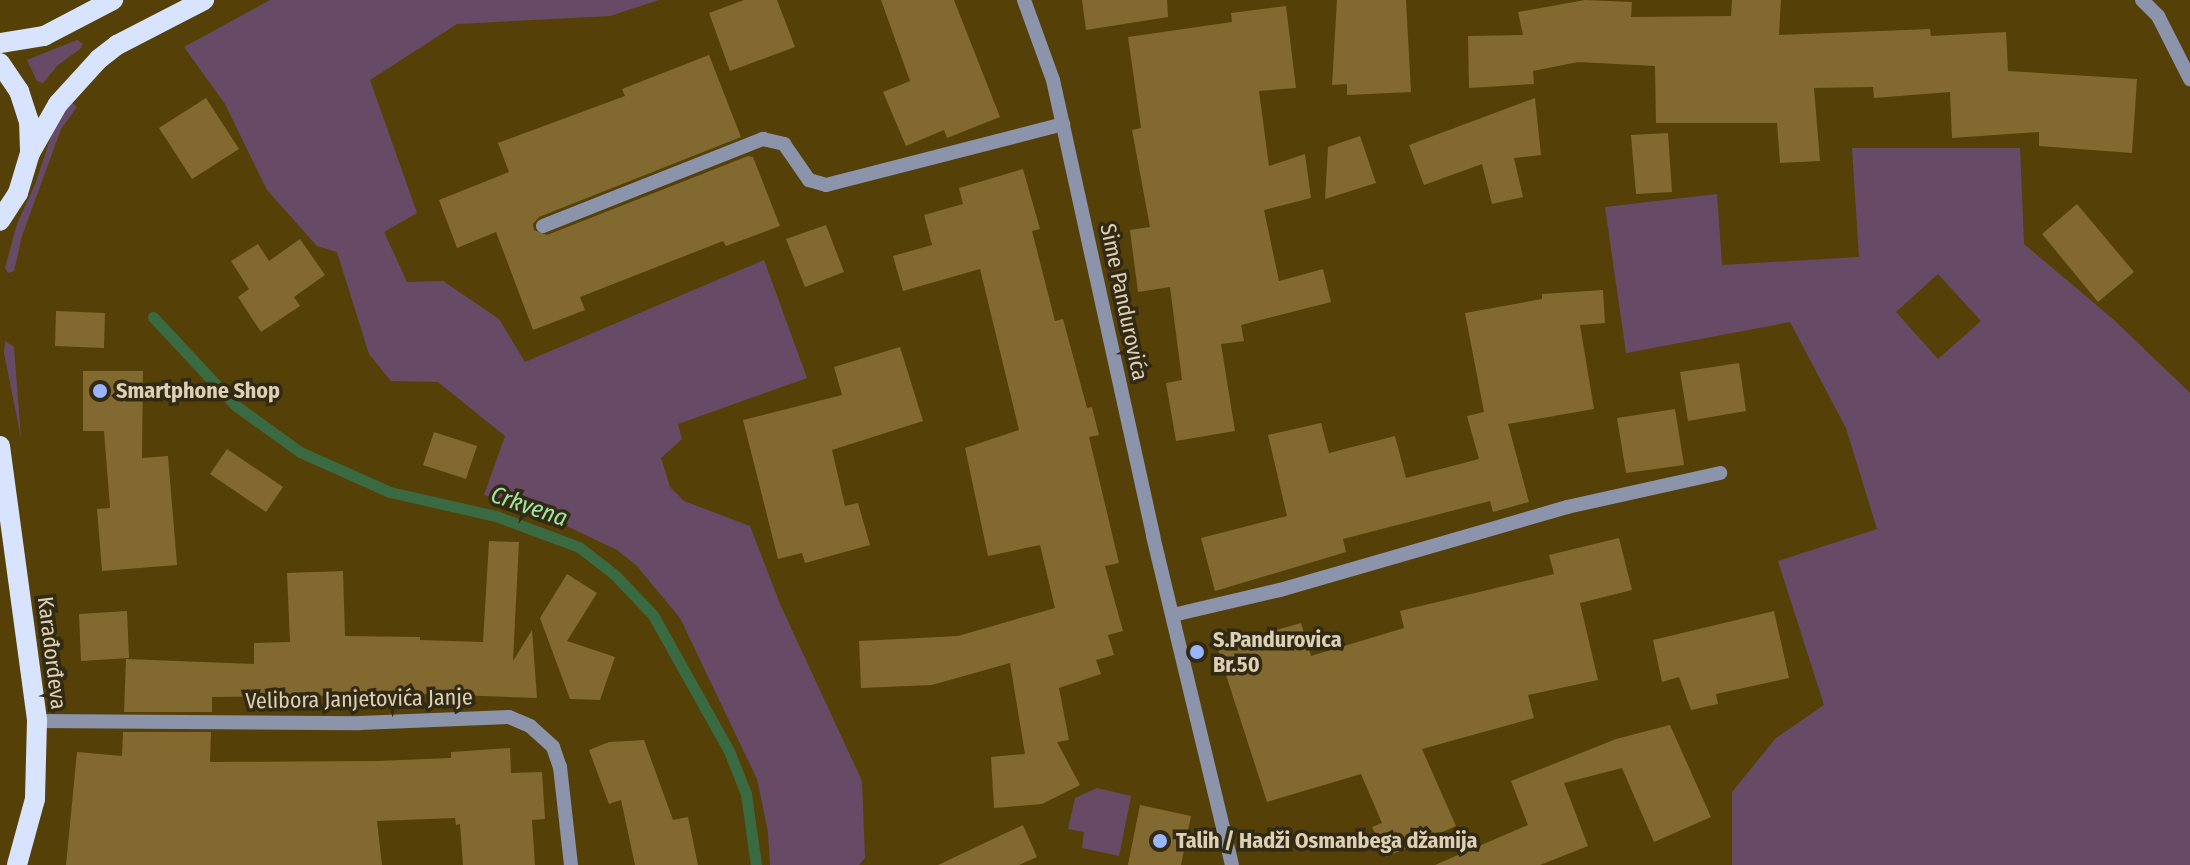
<!DOCTYPE html>
<html>
<head>
<meta charset="utf-8">
<style>
	body { margin:0 }
	#map { position:relative; width:2190px; height:865px; overflow:hidden; background:#554108; font-family:"Fira Sans Condensed",sans-serif }
	div>[style] { position:absolute }
	.green>* { inset:0; background:#674b66 }
	.stream>* { height:11px; margin:-5.5px; padding:0 5.5px; transform-origin:5.5px; border-radius:5.5px; background:#3a6a41 }
	.building>* { inset:0; background:#81692f }
	.minor>* { height:14px; margin:-7px; padding:0 7px; transform-origin:7px; border-radius:7px; background:#8b94aa }
	.major>* { height:20px; margin:-10px; padding:0 10px; transform-origin:10px; border-radius:10px; background:#d8e3fd }
	.dots>* { width:22px; height:22px; translate:-50% -50%; box-sizing:border-box; border:4px solid #332a14; border-radius:50% }
	span { translate:-50% -50%; white-space:nowrap; text-align:center; line-height:1.15; -webkit-text-stroke:7px #332a14; paint-order:stroke }
	.street-label { font-size:22px; color:#dcd0b6 }
	.poi-label { font-size:22px; color:#dcd0b6; font-weight:700 }
	.left { translate:0 -50%; text-align:left }
	.water-label { font-size:24px; color:#9ee6a7; font-style:italic }
</style>
</head>
<body>
<div id="map">
	<div class="green">
		<i style="clip-path:polygon(270px 0,659px 0,610px 16px,457px 24px,370px 80px,417px 213px,384px 232px,407px 282px,443px 281px,499px 319px,525px 362px,764px 260px,807px 378px,678px 424px,682px 439px,661px 458px,670px 487px,684px 501px,750px 526px,780px 604px,862px 781px,865px 858px,859px 865px,770px 865px,768px 832px,757px 779px,680px 618px,636px 565px,617px 550px,527px 507px,484px 495px,505px 436px,438px 382px,391px 381px,369px 354px,337px 252px,317px 246px,267px 190px,225px 104px,184px 47px)"></i>
		<i style="clip-path:polygon(77px 40px,83px 44px,80px 49px,58px 65px,43px 83px,37px 81px,27px 60px)"></i>
		<i style="clip-path:polygon(71px 102px,77px 107px,61px 129px,22px 236px,14px 271px,8px 273px,5px 268px,17px 224px,36px 182px,52px 133px)"></i>
		<i style="clip-path:polygon(evenodd,1852px 148px,2020px 148px,2024px 244px,2114px 320px,2190px 393px,2190px 865px,1732px 865px,1732px 792px,1776px 738px,1824px 705px,1778px 561px,1877px 529px,1846px 428px,1790px 322px,1626px 353px,1605px 207px,1717px 194px,1722px 265px,1859px 257px,1852px 148px,1938px 274px,1981px 321px,1938px 359px,1896px 312px,1938px 274px)"></i>
		<i style="clip-path:polygon(5px 341px,14px 347px,21px 438px,4px 353px)"></i>
		<i style="clip-path:polygon(1097px 788px,1131px 796px,1119px 856px,1082px 848px,1084px 832px,1068px 829px,1075px 798px)"></i>
	</div>
	<div class="stream">
		<i style="left:153px;top:317px;width:120px;rotate:47deg"></i>
		<i style="left:235px;top:405px;width:80px;rotate:35.9deg"></i>
		<i style="left:300px;top:452px;width:98px;rotate:24deg"></i>
		<i style="left:390px;top:492px;width:109px;rotate:12.8deg"></i>
		<i style="left:496px;top:516px;width:89px;rotate:20.5deg"></i>
		<i style="left:579px;top:547px;width:46px;rotate:37.9deg"></i>
		<i style="left:615px;top:575px;width:55px;rotate:46.5deg"></i>
		<i style="left:653px;top:615px;width:156px;rotate:60.8deg"></i>
		<i style="left:729px;top:751px;width:46px;rotate:68.4deg"></i>
		<i style="left:746px;top:794px;width:72px;rotate:82deg"></i>
	</div>
	<div class="building">
		<i style="clip-path:polygon(744px 0,777px 0,795px 47px,730px 71px,709px 13px)"></i>
		<i style="clip-path:polygon(881px 0,954px 0,1000px 117px,947px 138px,944px 130px,906px 146px,883px 92px,910px 81px)"></i>
		<i style="clip-path:polygon(1082px 0,1167px 0,1168px 17px,1086px 30px)"></i>
		<i style="clip-path:polygon(1337px 0,1406px 0,1411px 92px,1347px 95px,1347px 84px,1332px 85px)"></i>
		<i style="clip-path:polygon(1585px 0,1632px 2px,1631px 17px,1731px 16px,1732px 0,1781px 0,1779px 35px,1930px 29px,1931px 36px,2006px 32px,2008px 71px,2137px 79px,2132px 153px,2039px 146px,2039px 132px,1952px 138px,1950px 92px,1874px 98px,1873px 87px,1814px 88px,1820px 161px,1780px 163px,1777px 123px,1656px 123px,1655px 66px,1578px 62px,1533px 71px,1534px 84px,1469px 88px,1468px 36px,1523px 35px,1518px 12px)"></i>
		<i style="clip-path:polygon(1286px 6px,1296px 88px,1259px 91px,1269px 166px,1305px 154px,1311px 198px,1264px 210px,1279px 281px,1323px 269px,1331px 302px,1241px 325px,1244px 341px,1221px 344px,1235px 431px,1176px 441px,1166px 383px,1182px 380px,1170px 287px,1138px 292px,1130px 230px,1150px 227px,1132px 130px,1141px 128px,1128px 37px,1232px 22px,1231px 13px)"></i>
		<i style="clip-path:polygon(709px 55px,741px 137px,539px 217px,533px 224px,534px 230px,547px 235px,748px 156px,753px 157px,780px 226px,726px 246px,723px 241px,580px 297px,585px 310px,533px 330px,496px 232px,457px 248px,439px 200px,509px 172px,498px 143px,625px 96px,622px 89px)"></i>
		<i style="clip-path:polygon(206px 98px,239px 149px,192px 179px,159px 128px)"></i>
		<i style="clip-path:polygon(1535px 98px,1541px 155px,1514px 158px,1523px 197px,1492px 204px,1482px 164px,1424px 185px,1409px 145px)"></i>
		<i style="clip-path:polygon(1668px 133px,1672px 192px,1636px 194px,1631px 135px)"></i>
		<i style="clip-path:polygon(1360px 136px,1376px 183px,1325px 199px,1328px 147px)"></i>
		<i style="clip-path:polygon(1023px 169px,1040px 229px,1032px 231px,1055px 321px,1063px 319px,1087px 408px,1092px 407px,1099px 435px,1089px 437px,1119px 563px,1105px 566px,1123px 631px,1108px 635px,1114px 655px,1096px 660px,1101px 674px,1059px 688px,1069px 740px,1057px 742px,1080px 785px,1042px 804px,994px 808px,991px 757px,1025px 754px,1010px 663px,932px 685px,861px 688px,859px 641px,958px 636px,1055px 608px,1040px 545px,988px 556px,965px 448px,1019px 430px,980px 269px,903px 291px,893px 256px,932px 245px,924px 215px,963px 204px,959px 188px)"></i>
		<i style="clip-path:polygon(2077px 204px,2134px 272px,2098px 302px,2042px 234px)"></i>
		<i style="clip-path:polygon(826px 225px,844px 272px,805px 287px,786px 239px)"></i>
		<i style="clip-path:polygon(300px 239px,325px 275px,294px 297px,300px 306px,261px 332px,238px 297px,249px 289px,231px 261px,258px 244px,269px 261px)"></i>
		<i style="clip-path:polygon(1603px 290px,1605px 323px,1580px 325px,1594px 409px,1508px 424px,1529px 502px,1493px 512px,1490px 501px,1343px 539px,1346px 552px,1215px 591px,1201px 538px,1287px 516px,1268px 435px,1321px 423px,1329px 453px,1395px 436px,1406px 478px,1479px 459px,1467px 416px,1484px 412px,1465px 313px,1542px 299px,1542px 294px)"></i>
		<i style="clip-path:polygon(56px 311px,105px 313px,104px 348px,55px 346px)"></i>
		<i style="clip-path:polygon(900px 347px,923px 421px,832px 450px,845px 506px,858px 503px,870px 545px,805px 563px,802px 553px,778px 559px,743px 420px,842px 395px,834px 367px)"></i>
		<i style="clip-path:polygon(1739px 363px,1746px 411px,1688px 421px,1680px 372px)"></i>
		<i style="clip-path:polygon(83px 371px,143px 371px,142px 458px,168px 456px,177px 565px,102px 571px,97px 509px,110px 508px,104px 431px,83px 431px)"></i>
		<i style="clip-path:polygon(1675px 409px,1684px 465px,1626px 473px,1617px 418px)"></i>
		<i style="clip-path:polygon(434px 432px,477px 446px,466px 479px,423px 465px)"></i>
		<i style="clip-path:polygon(227px 449px,283px 487px,266px 512px,210px 474px)"></i>
		<i style="clip-path:polygon(1619px 538px,1632px 590px,1580px 603px,1598px 680px,1528px 695px,1534px 718px,1422px 749px,1456px 826px,1386px 857px,1372px 827px,1382px 823px,1361px 774px,1267px 802px,1217px 647px,1301px 623px,1311px 656px,1404px 628px,1400px 611px,1554px 574px,1549px 555px)"></i>
		<i style="clip-path:polygon(489px 541px,519px 542px,513px 661px,532px 630px,537px 698px,429px 694px,212px 697px,212px 712px,124px 712px,126px 659px,254px 664px,254px 643px,290px 642px,287px 573px,343px 571px,345px 636px,420px 637px,420px 640px,483px 642px)"></i>
		<i style="clip-path:polygon(567px 574px,597px 593px,567px 641px,615px 657px,600px 700px,570px 699px,540px 618px)"></i>
		<i style="clip-path:polygon(127px 611px,129px 658px,81px 661px,79px 614px)"></i>
		<i style="clip-path:polygon(1774px 611px,1789px 678px,1716px 694px,1718px 704px,1691px 710px,1679px 677px,1662px 682px,1653px 640px)"></i>
		<i style="clip-path:polygon(1670px 725px,1711px 817px,1654px 842px,1622px 768px,1564px 783px,1588px 846px,1540px 865px,1435px 865px,1528px 825px,1511px 781px,1616px 739px)"></i>
		<i style="clip-path:polygon(123px 732px,211px 732px,210px 762px,378px 761px,451px 758px,451px 752px,510px 748px,511px 773px,542px 772px,545px 819px,532px 820px,535px 865px,463px 865px,460px 824px,456px 825px,455px 818px,377px 821px,382px 865px,66px 865px,77px 752px,122px 756px)"></i>
		<i style="clip-path:polygon(644px 740px,673px 820px,688px 817px,698px 865px,635px 865px,621px 800px,609px 804px,589px 750px,609px 742px)"></i>
		<i style="clip-path:polygon(1140px 805px,1191px 816px,1181px 865px,1128px 865px)"></i>
		<i style="clip-path:polygon(1023px 825px,1037px 857px,1019px 865px,938px 865px)"></i>
	</div>
	<div class="minor">
		<i style="left:1024px;top:0;width:85px;rotate:70.1deg"></i>
		<i style="left:1053px;top:80px;width:467px;rotate:77.6deg"></i>
		<i style="left:1153px;top:536px;width:338px;rotate:76.5deg"></i>
		<i style="left:2142px;top:0;width:23px;rotate:45deg"></i>
		<i style="left:2158px;top:16px;width:71px;rotate:63.1deg"></i>
		<i style="left:543px;top:226px;width:237px;rotate:-21.6deg"></i>
		<i style="left:763px;top:139px;width:22px;rotate:13deg"></i>
		<i style="left:784px;top:144px;width:44px;rotate:55.2deg"></i>
		<i style="left:809px;top:180px;width:18px;rotate:16deg"></i>
		<i style="left:826px;top:185px;width:245px;rotate:-14.4deg"></i>
		<i style="left:1173px;top:615px;width:110px;rotate:-13.2deg"></i>
		<i style="left:1280px;top:590px;width:299px;rotate:-16.1deg"></i>
		<i style="left:1567px;top:507px;width:157px;rotate:-12.5deg"></i>
		<i style="left:37px;top:721px;width:323px;rotate:0.4deg"></i>
		<i style="left:360px;top:723px;width:149px;rotate:-2.3deg"></i>
		<i style="left:509px;top:717px;width:23px;rotate:23deg"></i>
		<i style="left:530px;top:726px;width:31px;rotate:42deg"></i>
		<i style="left:553px;top:747px;width:21px;rotate:71deg"></i>
		<i style="left:560px;top:767px;width:99px;rotate:83.6deg"></i>
	</div>
	<div class="major">
		<i style="left:0;top:43px;width:45px;rotate:-9deg"></i>
		<i style="left:44px;top:36px;width:78px;rotate:-27.6deg"></i>
		<i style="left:0;top:63px;width:34px;rotate:56deg"></i>
		<i style="left:19px;top:91px;width:32px;rotate:72deg"></i>
		<i style="left:29px;top:121px;width:32px;rotate:88deg"></i>
		<i style="left:30px;top:153px;width:42px;rotate:106.7deg"></i>
		<i style="left:18px;top:193px;width:33px;rotate:123deg"></i>
		<i style="left:30px;top:153px;width:56px;rotate:-60.3deg"></i>
		<i style="left:58px;top:104px;width:61px;rotate:-47.7deg"></i>
		<i style="left:99px;top:59px;width:23px;rotate:-38deg"></i>
		<i style="left:117px;top:45px;width:98px;rotate:-27.3deg"></i>
		<i style="left:0;top:446px;width:277px;rotate:82.3deg"></i>
		<i style="left:37px;top:721px;width:78px;rotate:91.5deg"></i>
		<i style="left:35px;top:799px;width:68px;rotate:105.3deg"></i>
	</div>
	<div class="dots">
		<i style="left:100px;top:391px;background:#99b5fd"></i>
		<i style="left:1197px;top:652px;background:#99b5fd"></i>
		<i style="left:1160px;top:841px;background:#99b5fd"></i>
	</div>
	<div class="street-label">
		<span style="left:1124px;top:302px;rotate:78deg">Sime Pandurovića</span>
		<span style="left:52px;top:653px;rotate:83deg">Karađorđeva</span>
		<span style="left:359px;top:699px;rotate:-1deg">Velibora Janjetovića Janje</span>
	</div>
	<div class="poi-label">
		<span class="left" style="left:116px;top:391px">Smartphone Shop</span>
		<span class="left" style="left:1213px;top:652px">S.Pandurovica<br>Br.50</span>
		<span class="left" style="left:1176px;top:841px">Talih / Hadži Osmanbega džamija</span>
	</div>
	<div class="water-label">
		<span style="left:529px;top:507px;rotate:19deg">Crkvena</span>
	</div>
</div>
</body>
</html>
